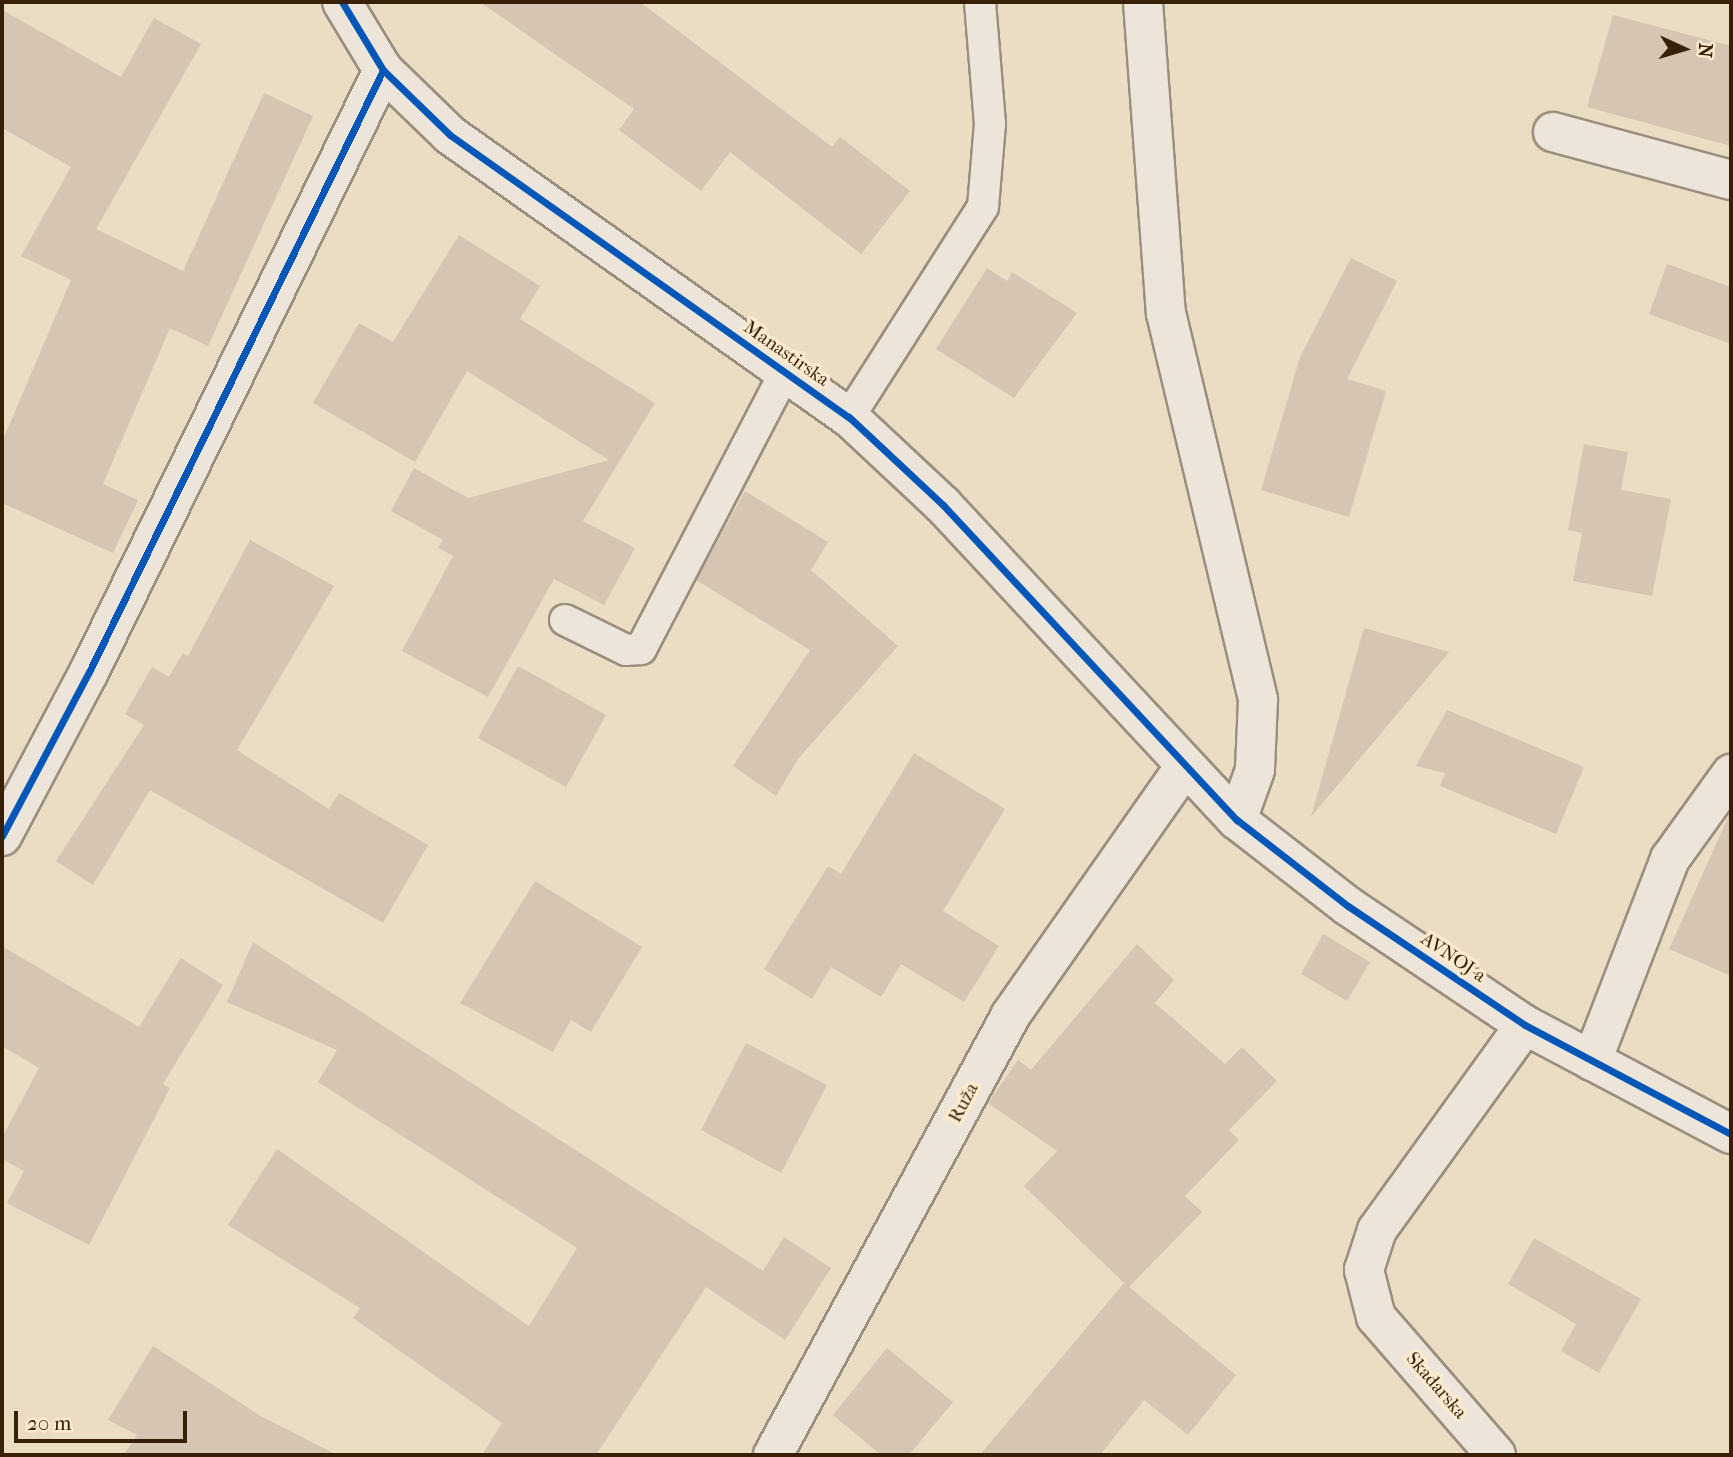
<!DOCTYPE html>
<html>
<head>
<meta charset="utf-8">
<style>
	body { margin:0 }
	#map { position:relative; width:1733px; height:1457px; overflow:hidden; background:#ebdcc4; font-family:"IM FELL French Canon",serif }
	div>[style] { position:absolute }
	.building>* { inset:0; background:#d6c5b2 }
	.roads { filter:drop-shadow(2px 0 #9a8e7e) drop-shadow(-2px 0 #9a8e7e) drop-shadow(0 2px #9a8e7e) drop-shadow(0 -2px #9a8e7e) }
	.lane>* { height:30px; margin:-15px; padding:0 15px; transform-origin:15px; border-radius:15px; background:#ede5d9 }
	.street>* { height:38px; margin:-19px; padding:0 19px; transform-origin:19px; border-radius:19px; background:#ede5d9 }
	.cycleway>* { height:7px; margin:-3.5px; padding:0 3.5px; transform-origin:3.5px; border-radius:3.5px; background:#0057b8 }
	span { translate:-50% -50%; white-space:nowrap; text-align:center; line-height:1.15; -webkit-text-stroke:7px #fceace; paint-order:stroke }
	.street-label { font-size:19px; color:#371f08 }
	.frame { position:absolute; inset:0; border:4px solid #371f08; pointer-events:none }
	.north { position:absolute; left:1649px; top:14px; width:70px; height:70px; -webkit-text-stroke:5px #fceace; paint-order:stroke; rotate:94deg; font-size:19px; font-weight:700; line-height:28px; text-align:center; color:#371f08 }
	.north::after { content:''; display:block; margin:auto; width:24px; height:32px; background:#371f08; clip-path:polygon(50% 0,100% 100%,50% 72%,0 100%) }
	.scale { position:absolute; left:14px; top:1411px; width:173px; height:32px; box-sizing:border-box; border:4px solid #371f08; border-top:0; padding-left:9px; font-size:21px; line-height:24px; white-space:nowrap; color:#371f08; -webkit-text-stroke:5px #fceace; paint-order:stroke }
</style>
</head>
<body>
<div id="map">
	<div class="building">
		<i style="clip-path:polygon(480px 2px,640px 2px,832px 147px,840px 137px,910px 191px,861px 254px,730px 152px,701px 191px,619px 130px,634px 109px)"></i>
		<i style="clip-path:polygon(2px 10px,121px 77px,154px 18px,201px 44px,96px 229px,183px 271px,264px 93px,313px 116px,208px 346px,170px 328px,103px 484px,138px 500px,113px 553px,2px 503px,2px 442px,71px 280px,21px 256px,71px 167px,2px 128px)"></i>
		<i style="clip-path:polygon(1613px 15px,1731px 46px,1731px 146px,1587px 107px)"></i>
		<i style="clip-path:polygon(459px 235px,540px 286px,520px 319px,655px 403px,583px 521px,635px 548px,604px 605px,554px 579px,488px 697px,402px 651px,453px 556px,438px 548px,443px 540px,391px 511px,414px 468px,468px 498px,609px 460px,467px 371px,415px 462px,313px 403px,359px 323px,393px 342px)"></i>
		<i style="clip-path:polygon(1351px 258px,1397px 281px,1347px 379px,1386px 391px,1349px 517px,1261px 490px,1300px 357px)"></i>
		<i style="clip-path:polygon(1667px 264px,1731px 287px,1731px 344px,1649px 314px)"></i>
		<i style="clip-path:polygon(987px 268px,1007px 281px,1012px 272px,1077px 313px,1014px 398px,936px 349px)"></i>
		<i style="clip-path:polygon(1584px 444px,1628px 452px,1621px 490px,1671px 499px,1652px 596px,1573px 581px,1582px 533px,1568px 530px)"></i>
		<i style="clip-path:polygon(745px 491px,828px 542px,811px 570px,898px 646px,798px 759px,776px 796px,733px 766px,810px 650px,696px 580px)"></i>
		<i style="clip-path:polygon(250px 540px,334px 586px,237px 750px,329px 809px,339px 793px,428px 845px,383px 923px,150px 790px,93px 885px,56px 861px,144px 725px,125px 714px,152px 667px,169px 677px,183px 653px,188px 656px)"></i>
		<i style="clip-path:polygon(1364px 628px,1449px 652px,1311px 817px)"></i>
		<i style="clip-path:polygon(518px 666px,606px 715px,566px 787px,478px 738px)"></i>
		<i style="clip-path:polygon(1447px 710px,1584px 767px,1556px 834px,1440px 786px,1445px 773px,1416px 766px)"></i>
		<i style="clip-path:polygon(914px 753px,1005px 809px,943px 911px,999px 946px,964px 1002px,901px 964px,881px 997px,831px 967px,812px 999px,764px 969px,828px 866px,841px 874px)"></i>
		<i style="clip-path:polygon(1731px 811px,1731px 976px,1669px 949px)"></i>
		<i style="clip-path:polygon(535px 881px,642px 947px,591px 1032px,571px 1020px,553px 1052px,460px 1003px)"></i>
		<i style="clip-path:polygon(1323px 934px,1370px 962px,1347px 1001px,1301px 974px)"></i>
		<i style="clip-path:polygon(253px 942px,763px 1271px,784px 1237px,831px 1268px,785px 1340px,706px 1287px,596px 1455px,482px 1455px,502px 1423px,353px 1318px,360px 1308px,228px 1225px,277px 1149px,529px 1326px,577px 1248px,318px 1082px,337px 1050px,227px 1002px)"></i>
		<i style="clip-path:polygon(1137px 944px,1174px 980px,1155px 1003px,1225px 1064px,1242px 1047px,1277px 1081px,1229px 1130px,1239px 1140px,1185px 1196px,1202px 1212px,1129px 1287px,1236px 1375px,1188px 1435px,1144px 1400px,1100px 1455px,980px 1455px,1124px 1283px,1024px 1186px,1057px 1151px,988px 1103px,1018px 1060px,1031px 1070px)"></i>
		<i style="clip-path:polygon(2px 946px,139px 1027px,181px 958px,223px 985px,163px 1084px,170px 1088px,89px 1245px,7px 1203px,24px 1171px,2px 1159px,2px 1138px,39px 1068px,2px 1046px)"></i>
		<i style="clip-path:polygon(746px 1043px,827px 1085px,781px 1173px,701px 1130px)"></i>
		<i style="clip-path:polygon(1534px 1238px,1641px 1299px,1599px 1373px,1561px 1351px,1576px 1324px,1508px 1284px)"></i>
		<i style="clip-path:polygon(153px 1346px,259px 1415px,337px 1455px,124px 1455px,137px 1435px,108px 1420px)"></i>
		<i style="clip-path:polygon(887px 1348px,953px 1402px,909px 1455px,881px 1455px,833px 1415px)"></i>
	</div>
	<div class="roads">
		<div class="lane">
			<i style="left:849px;top:417px;width:249px;rotate:-57.5deg"></i>
			<i style="left:983px;top:207px;width:83px;rotate:-85.2deg"></i>
			<i style="left:990px;top:124px;width:122px;rotate:-94.7deg"></i>
			<i style="left:565px;top:620px;width:68px;rotate:26.2deg"></i>
			<i style="left:626px;top:650px;width:15px;rotate:-4deg"></i>
			<i style="left:641px;top:649px;width:312px;rotate:-62.5deg"></i>
		</div>
		<div class="street">
			<i style="left:342px;top:2px;width:79px;rotate:58.9deg"></i>
			<i style="left:383px;top:70px;width:93px;rotate:44.1deg"></i>
			<i style="left:450px;top:135px;width:489px;rotate:35.3deg"></i>
			<i style="left:849px;top:417px;width:129px;rotate:43.1deg"></i>
			<i style="left:943px;top:505px;width:431px;rotate:47deg"></i>
			<i style="left:1237px;top:820px;width:140px;rotate:37.8deg"></i>
			<i style="left:1348px;top:906px;width:213px;rotate:33.9deg"></i>
			<i style="left:1525px;top:1025px;width:233px;rotate:27.9deg"></i>
			<i style="left:1143px;top:2px;width:312px;rotate:85.8deg"></i>
			<i style="left:1166px;top:313px;width:398px;rotate:76.6deg"></i>
			<i style="left:1258px;top:700px;width:70px;rotate:92.5deg"></i>
			<i style="left:1255px;top:770px;width:53px;rotate:109.8deg"></i>
			<i style="left:1553px;top:132px;width:184px;rotate:15.1deg"></i>
			<i style="left:2px;top:836px;width:186px;rotate:-62.1deg"></i>
			<i style="left:89px;top:672px;width:670px;rotate:-63.97deg"></i>
			<i style="left:1592px;top:1061px;width:217px;rotate:-68.9deg"></i>
			<i style="left:1670px;top:859px;width:105px;rotate:-54.3deg"></i>
			<i style="left:773px;top:1455px;width:499px;rotate:-61.6deg"></i>
			<i style="left:1010px;top:1016px;width:302px;rotate:-55deg"></i>
			<i style="left:1496px;top:1455px;width:183px;rotate:-131deg"></i>
			<i style="left:1376px;top:1317px;width:49px;rotate:-104.3deg"></i>
			<i style="left:1364px;top:1270px;width:42px;rotate:-72deg"></i>
			<i style="left:1377px;top:1230px;width:253px;rotate:-54.2deg"></i>
		</div>
	</div>
	<div class="cycleway">
		<i style="left:342px;top:2px;width:79px;rotate:58.9deg"></i>
		<i style="left:383px;top:70px;width:93px;rotate:44.1deg"></i>
		<i style="left:450px;top:135px;width:489px;rotate:35.3deg"></i>
		<i style="left:849px;top:417px;width:129px;rotate:43.1deg"></i>
		<i style="left:943px;top:505px;width:431px;rotate:47deg"></i>
		<i style="left:1237px;top:820px;width:140px;rotate:37.8deg"></i>
		<i style="left:1348px;top:906px;width:213px;rotate:33.9deg"></i>
		<i style="left:1525px;top:1025px;width:233px;rotate:27.9deg"></i>
		<i style="left:2px;top:836px;width:186px;rotate:-62.1deg"></i>
		<i style="left:89px;top:672px;width:670px;rotate:-63.97deg"></i>
	</div>
	<div class="street-label">
		<span style="left:786px;top:354px;rotate:35deg">Manastirska</span>
		<span style="left:1453px;top:958px;rotate:34deg">AVNOJ-a</span>
		<span style="left:964px;top:1103px;rotate:-62deg">Ruža</span>
		<span style="left:1436px;top:1386px;rotate:49deg">Skadarska</span>
	</div>
	<div class="frame"></div>
	<div class="north">N</div>
	<div class="scale">20 m</div>
</div>
</body>
</html>
